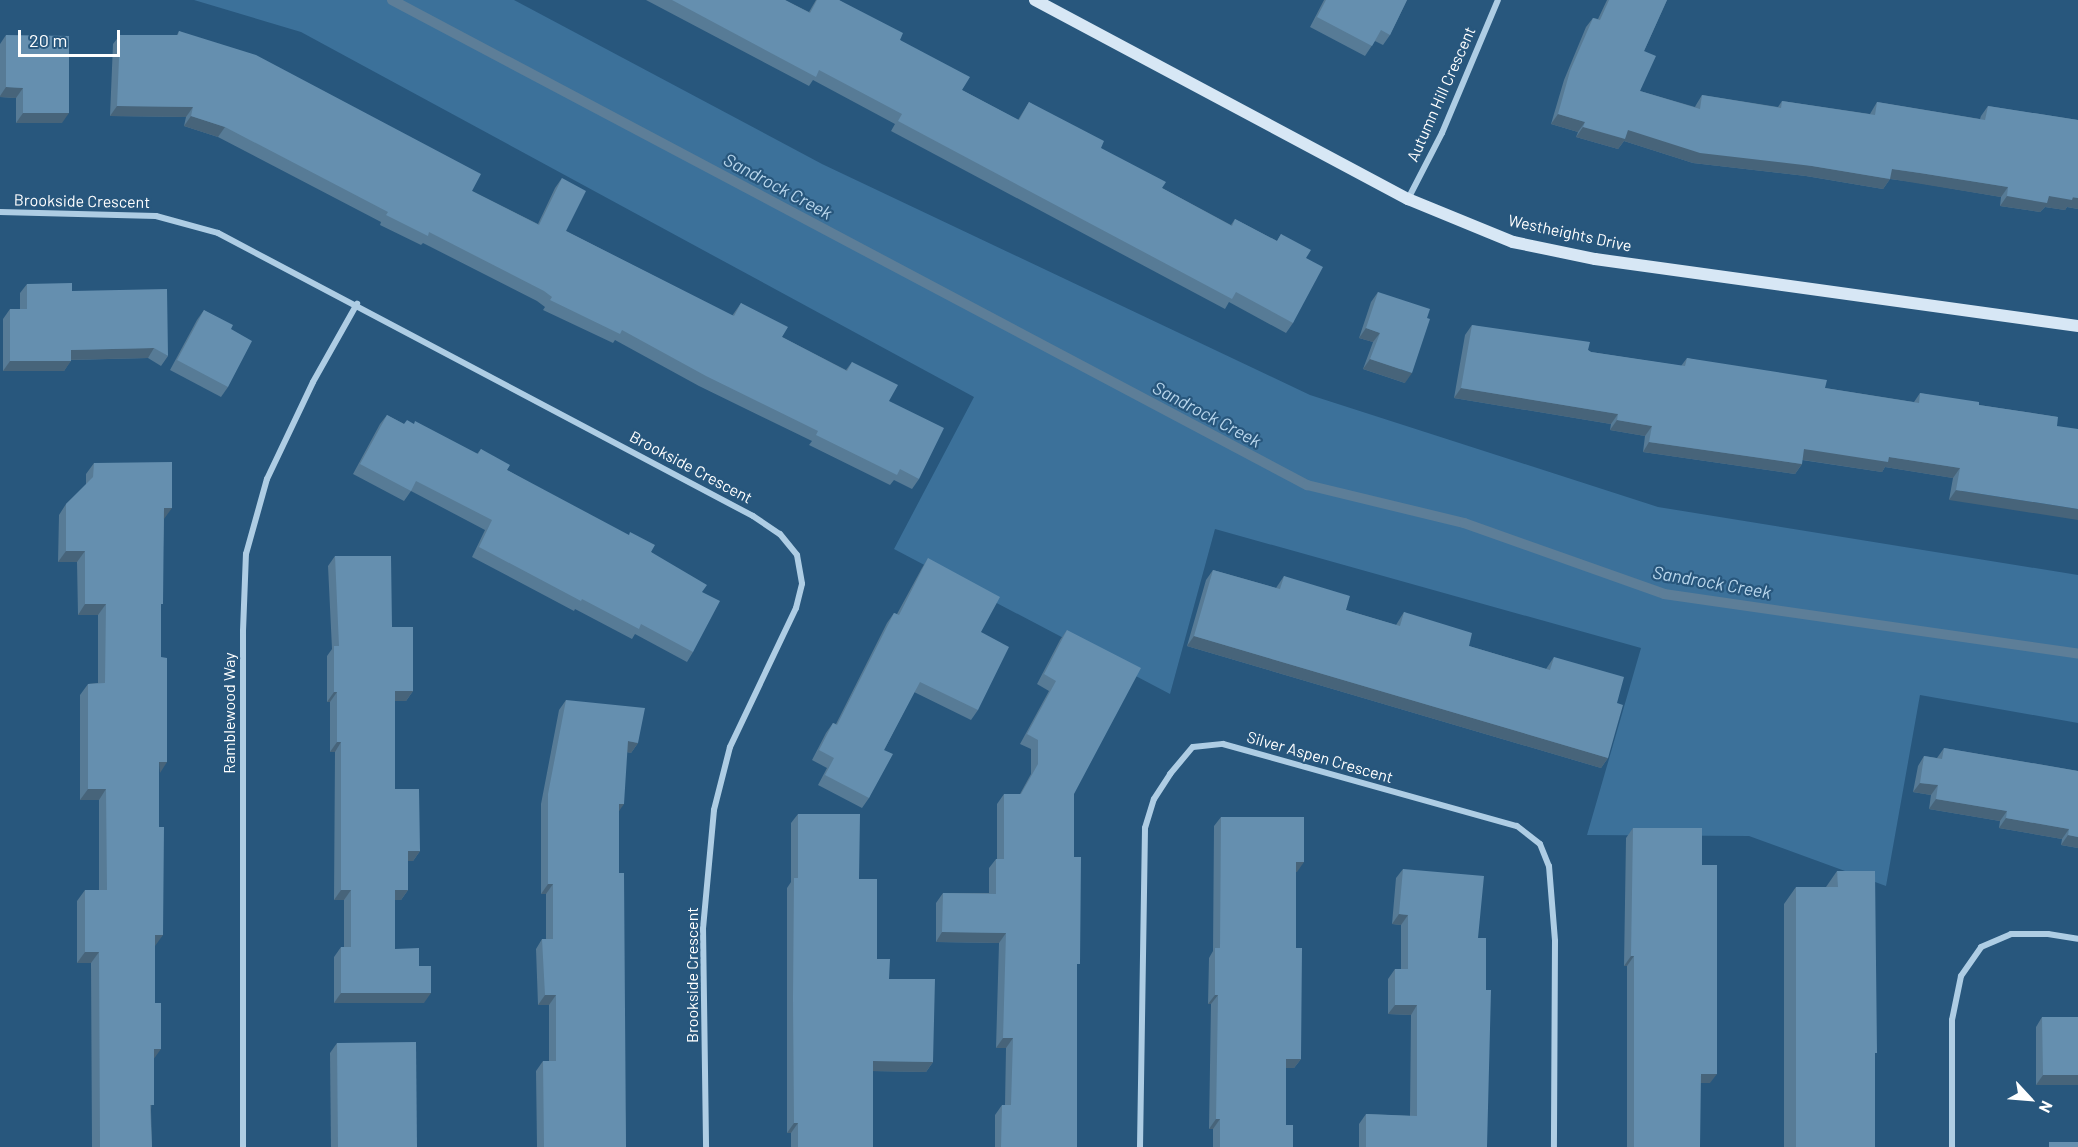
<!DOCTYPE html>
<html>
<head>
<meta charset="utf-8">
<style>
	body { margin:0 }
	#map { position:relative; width:2078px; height:1147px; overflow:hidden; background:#28577d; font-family:Barlow,sans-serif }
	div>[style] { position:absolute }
	.green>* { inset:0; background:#3c719a }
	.stream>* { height:10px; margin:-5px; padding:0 5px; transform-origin:5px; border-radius:5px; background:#5d7e98 }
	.street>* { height:6px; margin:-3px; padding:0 3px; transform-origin:3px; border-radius:3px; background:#aecde4 }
	.secondary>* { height:12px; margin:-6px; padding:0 6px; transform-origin:6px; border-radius:6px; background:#d7e7f5 }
	.wall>* { inset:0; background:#577b96 }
	.shaded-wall>* { inset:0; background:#47647a }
	.building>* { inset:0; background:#658faf }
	span { translate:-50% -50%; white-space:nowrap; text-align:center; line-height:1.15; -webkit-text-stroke:4.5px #28577d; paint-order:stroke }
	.street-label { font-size:16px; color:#fff }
	.water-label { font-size:18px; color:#b9d6ec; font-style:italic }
	.north { position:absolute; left:2000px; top:1069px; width:60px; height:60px; -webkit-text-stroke:4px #28577d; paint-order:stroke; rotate:116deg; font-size:16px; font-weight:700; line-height:24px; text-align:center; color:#fff }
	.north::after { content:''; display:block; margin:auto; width:21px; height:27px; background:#fff; clip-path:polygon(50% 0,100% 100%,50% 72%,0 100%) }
	.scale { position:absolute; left:18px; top:30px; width:102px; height:27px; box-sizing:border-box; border:3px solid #fff; border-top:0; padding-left:8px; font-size:18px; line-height:21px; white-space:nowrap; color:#fff; -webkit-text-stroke:4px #28577d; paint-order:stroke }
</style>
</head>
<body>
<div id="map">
	<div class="green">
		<i style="clip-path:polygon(194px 0,514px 0,822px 164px,1310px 395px,1658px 507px,2078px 575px,2078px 723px,1920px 695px,1886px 886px,1749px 836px,1587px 835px,1641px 648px,1215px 529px,1170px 694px,894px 549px,974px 397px,301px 32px)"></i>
	</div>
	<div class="stream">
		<i style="left:392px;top:0;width:1036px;rotate:27.93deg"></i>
		<i style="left:1307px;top:485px;width:162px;rotate:13.6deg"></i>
		<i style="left:1464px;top:523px;width:212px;rotate:19.5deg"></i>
		<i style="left:1664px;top:594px;width:418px;rotate:8.2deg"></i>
	</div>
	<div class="street">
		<i style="left:1408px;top:199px;width:74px;rotate:-62.7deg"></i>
		<i style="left:1442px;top:133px;width:144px;rotate:-67.2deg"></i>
		<i style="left:0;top:212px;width:156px;rotate:1.5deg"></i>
		<i style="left:156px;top:216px;width:64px;rotate:15.3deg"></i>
		<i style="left:218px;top:233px;width:605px;rotate:27.88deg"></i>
		<i style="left:753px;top:516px;width:32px;rotate:34deg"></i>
		<i style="left:780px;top:534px;width:27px;rotate:51deg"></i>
		<i style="left:797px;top:555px;width:29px;rotate:80deg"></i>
		<i style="left:802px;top:584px;width:25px;rotate:104deg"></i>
		<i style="left:796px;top:608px;width:154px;rotate:115.4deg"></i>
		<i style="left:730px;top:747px;width:65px;rotate:104.3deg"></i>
		<i style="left:714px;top:810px;width:119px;rotate:95.3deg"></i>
		<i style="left:703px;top:928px;width:219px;rotate:89.2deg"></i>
		<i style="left:243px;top:1147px;width:516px;rotate:-90deg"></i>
		<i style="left:243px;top:631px;width:77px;rotate:-87.8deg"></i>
		<i style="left:246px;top:554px;width:78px;rotate:-74.4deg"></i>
		<i style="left:267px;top:479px;width:107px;rotate:-64.6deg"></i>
		<i style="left:313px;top:382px;width:90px;rotate:-60.6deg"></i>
		<i style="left:1140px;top:1147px;width:319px;rotate:-89.1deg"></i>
		<i style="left:1145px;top:828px;width:30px;rotate:-73deg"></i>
		<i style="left:1154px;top:799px;width:30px;rotate:-57deg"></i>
		<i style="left:1170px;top:774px;width:35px;rotate:-50deg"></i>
		<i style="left:1193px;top:747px;width:30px;rotate:-6deg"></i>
		<i style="left:1223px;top:744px;width:305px;rotate:15.6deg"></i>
		<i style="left:1517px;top:826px;width:29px;rotate:38deg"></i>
		<i style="left:1540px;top:844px;width:24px;rotate:68deg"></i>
		<i style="left:1549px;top:866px;width:75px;rotate:85.4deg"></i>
		<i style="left:1555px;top:941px;width:206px;rotate:90.3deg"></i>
		<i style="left:1952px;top:1147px;width:127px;rotate:-90deg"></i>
		<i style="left:1952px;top:1020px;width:45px;rotate:-78.4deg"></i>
		<i style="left:1961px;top:976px;width:35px;rotate:-55deg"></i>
		<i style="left:1981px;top:947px;width:33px;rotate:-23deg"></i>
		<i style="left:2011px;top:934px;width:37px"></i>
		<i style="left:2048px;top:934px;width:30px;rotate:9deg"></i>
	</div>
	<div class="secondary">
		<i style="left:1035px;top:0;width:423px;rotate:28.1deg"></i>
		<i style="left:1408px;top:199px;width:113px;rotate:22.3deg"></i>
		<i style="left:1513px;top:242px;width:84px;rotate:11.7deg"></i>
		<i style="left:1595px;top:259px;width:488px;rotate:7.9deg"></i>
	</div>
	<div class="wall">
		<i style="clip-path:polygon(646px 0,785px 0,809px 12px,816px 0,839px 0,900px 40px,962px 90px,1018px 120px,1029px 102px,1162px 188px,1231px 225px,1235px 219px,1277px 241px,1281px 234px,1306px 258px,1293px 323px,1286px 333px,1229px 302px,1225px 309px,891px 131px,895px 124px,813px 80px,809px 86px)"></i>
		<i style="clip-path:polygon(1324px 0,1407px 0,1390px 35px,1383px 45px,1375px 41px,1365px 56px,1310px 27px)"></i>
		<i style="clip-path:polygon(1607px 0,1667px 0,1644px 51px,1640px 91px,1695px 107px,1696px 105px,1702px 95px,1778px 107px,1782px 101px,1870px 114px,1877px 102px,1980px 119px,1981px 116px,1988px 106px,2078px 120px,2078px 209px,2067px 207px,2065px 210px,2045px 207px,2040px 212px,2000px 206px,2001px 197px,1913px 182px,1890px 179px,1883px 189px,1806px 176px,1693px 163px,1624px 141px,1618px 149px,1576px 137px,1578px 132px,1551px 124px,1564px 80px,1586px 27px,1593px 18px,1598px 19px)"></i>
		<i style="clip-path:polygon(179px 31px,472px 191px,538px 224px,555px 188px,562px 178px,566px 231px,732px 316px,741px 303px,782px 337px,846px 370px,852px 362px,889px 401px,919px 479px,912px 489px,894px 480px,890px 485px,809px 445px,812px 441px,699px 386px,615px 340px,613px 343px,543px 310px,545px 307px,537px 301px,423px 243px,421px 245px,380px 225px,381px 222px,218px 137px,184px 126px,186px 117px,110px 116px,113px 44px,120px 35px,177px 35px)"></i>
		<i style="clip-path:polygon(6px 35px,62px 123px,16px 123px,16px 98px,0 97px,0 44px)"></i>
		<i style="clip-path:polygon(27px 284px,72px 291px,168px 356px,161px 366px,148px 358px,71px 360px,64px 371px,3px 371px,3px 319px,10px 309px,20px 309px,20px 293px)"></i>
		<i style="clip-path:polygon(1378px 292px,1405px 383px,1363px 369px,1373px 342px,1359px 338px,1371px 302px)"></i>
		<i style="clip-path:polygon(204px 310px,231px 329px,228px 387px,221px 397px,170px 370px,197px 320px)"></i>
		<i style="clip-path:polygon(1472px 325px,1588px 350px,1591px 352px,1681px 366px,1687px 358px,1825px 388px,1914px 402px,1920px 393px,1979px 405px,2058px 417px,1949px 500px,1953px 478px,1885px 467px,1882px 472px,1802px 460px,1802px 464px,1795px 474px,1643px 452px,1645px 436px,1610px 430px,1611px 424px,1454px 398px,1465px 335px)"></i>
		<i style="clip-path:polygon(387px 415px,404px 424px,413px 424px,477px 454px,481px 449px,507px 470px,651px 552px,702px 592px,693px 652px,687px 662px,635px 634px,632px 639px,575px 609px,574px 611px,472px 557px,485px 530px,411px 491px,404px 501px,353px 474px,380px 424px)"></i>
		<i style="clip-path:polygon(94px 463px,164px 519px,161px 607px,159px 773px,155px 946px,154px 1059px,151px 1110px,152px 1147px,92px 1147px,91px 963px,77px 963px,77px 901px,85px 890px,99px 890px,99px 800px,80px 800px,80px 695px,88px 684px,98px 683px,98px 615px,78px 615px,77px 562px,58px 562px,59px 515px,66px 504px,86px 485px,86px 474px)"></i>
		<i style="clip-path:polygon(335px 556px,392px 627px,413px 691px,406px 701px,395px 701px,395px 789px,420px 851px,413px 861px,408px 861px,408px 890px,401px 900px,395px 900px,395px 949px,419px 966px,424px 1003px,334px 1003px,334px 957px,341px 947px,344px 947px,344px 900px,334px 900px,335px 752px,330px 752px,330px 702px,327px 702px,327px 656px,332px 649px,328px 566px)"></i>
		<i style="clip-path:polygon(928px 558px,981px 632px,978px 710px,971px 720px,914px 692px,884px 750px,869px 798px,862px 808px,818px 785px,827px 768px,812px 760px,826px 733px,833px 723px,836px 724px,887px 623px,894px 613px,897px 614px,922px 568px)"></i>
		<i style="clip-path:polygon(1213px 570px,1276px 588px,1284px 576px,1346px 610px,1396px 625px,1404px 612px,1469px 646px,1546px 669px,1554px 657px,1617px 703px,1608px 758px,1601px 768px,1187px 646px,1206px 580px)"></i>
		<i style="clip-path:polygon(1067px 630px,1074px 794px,1074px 857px,1077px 968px,1077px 1147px,995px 1147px,995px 1115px,1002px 1105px,1005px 1105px,1006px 1048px,996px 1048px,999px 943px,936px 942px,936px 903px,943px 893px,989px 893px,989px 868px,996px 859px,997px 859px,997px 804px,1004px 794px,1020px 794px,1031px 774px,1031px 749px,1020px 744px,1049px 691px,1037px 684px,1060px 640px)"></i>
		<i style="clip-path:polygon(566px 700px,638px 743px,631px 753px,627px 752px,619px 811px,619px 873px,626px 1147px,537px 1147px,536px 1071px,543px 1061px,549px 1061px,549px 1005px,538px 1005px,536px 949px,542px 939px,546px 939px,546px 894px,541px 894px,541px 804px,559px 710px)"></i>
		<i style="clip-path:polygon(1944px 748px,2078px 771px,2078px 848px,2061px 845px,2062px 839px,1999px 828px,2000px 821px,1929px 809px,1931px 795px,1913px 792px,1918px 766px,1924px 756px,1937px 758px)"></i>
		<i style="clip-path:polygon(798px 814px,859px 879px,877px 959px,889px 979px,933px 1062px,926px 1072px,873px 1071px,873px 1147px,791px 1147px,791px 1133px,787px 1133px,787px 888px,791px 882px,791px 823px)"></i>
		<i style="clip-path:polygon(1221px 817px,1297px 872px,1296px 872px,1296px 948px,1301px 1059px,1294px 1068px,1286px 1068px,1286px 1125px,1293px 1147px,1213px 1147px,1213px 1129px,1209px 1129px,1211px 1004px,1208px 1004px,1209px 958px,1213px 951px,1214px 826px)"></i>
		<i style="clip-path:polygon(1633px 828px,1702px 865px,1710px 1083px,1700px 1083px,1700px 1147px,1627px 1147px,1627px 966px,1624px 966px,1626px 838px)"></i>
		<i style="clip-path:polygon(1403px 869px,1478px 938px,1486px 990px,1487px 1147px,1359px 1147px,1359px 1124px,1366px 1114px,1410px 1116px,1411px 1015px,1388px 1014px,1388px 979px,1395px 969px,1401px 969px,1401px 925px,1392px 924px,1396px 878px)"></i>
		<i style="clip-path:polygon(1837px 871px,1875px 1057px,1875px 1147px,1784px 1147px,1784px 904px,1796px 887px,1826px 887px)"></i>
		<i style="clip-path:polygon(2042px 1017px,2078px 1085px,2036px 1085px,2036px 1027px)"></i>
		<i style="clip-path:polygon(337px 1043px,417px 1147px,331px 1147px,330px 1053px)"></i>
	</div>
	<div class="shaded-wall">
		<i style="clip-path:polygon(6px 87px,23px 88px,16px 98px,0 97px,0 96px)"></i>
		<i style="clip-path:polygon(117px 106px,193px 107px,186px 117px,110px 116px)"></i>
		<i style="clip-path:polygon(23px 113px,69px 113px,62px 123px,16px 123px)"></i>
		<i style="clip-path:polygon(1558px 114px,1585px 122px,1578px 132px,1551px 124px)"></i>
		<i style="clip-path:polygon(191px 116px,225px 127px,218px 137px,184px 126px)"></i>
		<i style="clip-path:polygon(1583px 127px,1628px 130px,1812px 166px,1890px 179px,1883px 189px,1806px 176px,1693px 163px,1624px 141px,1618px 149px,1576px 137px)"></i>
		<i style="clip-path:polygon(1892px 169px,1920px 173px,2008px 187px,2001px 197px,1885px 178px)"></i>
		<i style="clip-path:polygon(2007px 196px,2049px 196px,2078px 198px,2078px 209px,2067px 207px,2065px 210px,2045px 207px,2040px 212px,2000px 206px)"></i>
		<i style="clip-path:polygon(1366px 328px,1380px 333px,1373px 342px,1359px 338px)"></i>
		<i style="clip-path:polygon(154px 348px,148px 358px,64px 360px,71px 350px)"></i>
		<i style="clip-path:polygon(1370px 359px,1412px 373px,1405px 383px,1363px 369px)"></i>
		<i style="clip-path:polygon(10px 361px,71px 361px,64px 371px,3px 371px)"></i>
		<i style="clip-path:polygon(1461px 388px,1618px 414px,1611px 424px,1454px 398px)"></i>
		<i style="clip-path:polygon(1617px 420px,1652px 426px,1645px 436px,1610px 430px)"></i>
		<i style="clip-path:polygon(1649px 442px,1802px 464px,1795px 474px,1643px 452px)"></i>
		<i style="clip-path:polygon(1804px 449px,1889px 457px,1960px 468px,1953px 478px,1885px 467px,1882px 472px,1797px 459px)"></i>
		<i style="clip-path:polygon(1956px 490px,2078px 509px,2078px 520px,1949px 500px)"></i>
		<i style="clip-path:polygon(164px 508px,172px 508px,164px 519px,156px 519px)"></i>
		<i style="clip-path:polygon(66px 551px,85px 551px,77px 562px,58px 562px)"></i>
		<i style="clip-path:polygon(85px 604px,106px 604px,98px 615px,78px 615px)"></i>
		<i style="clip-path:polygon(1194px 636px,1608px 758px,1601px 768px,1187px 646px)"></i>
		<i style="clip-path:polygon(395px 691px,413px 691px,406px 701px,388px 701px)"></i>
		<i style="clip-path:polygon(334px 692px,337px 692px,330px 702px,327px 702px)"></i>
		<i style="clip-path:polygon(628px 741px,638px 743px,631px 753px,621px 751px)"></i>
		<i style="clip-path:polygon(337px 742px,341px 742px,335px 752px,330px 752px)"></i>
		<i style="clip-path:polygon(159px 762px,167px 762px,160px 773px)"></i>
		<i style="clip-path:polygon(1920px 783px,1938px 785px,1931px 795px,1913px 792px)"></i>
		<i style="clip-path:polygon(88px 789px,106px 789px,99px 800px,80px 800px)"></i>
		<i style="clip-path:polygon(1936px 799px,2007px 811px,2000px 821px,1929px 809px)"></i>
		<i style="clip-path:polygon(619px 804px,624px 804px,617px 814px)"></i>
		<i style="clip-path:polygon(2006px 818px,2069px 829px,2062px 839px,1999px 828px)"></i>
		<i style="clip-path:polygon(2068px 835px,2078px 837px,2078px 848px,2061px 845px)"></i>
		<i style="clip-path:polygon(408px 851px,420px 851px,413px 861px,401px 861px)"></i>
		<i style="clip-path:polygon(1296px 862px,1304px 862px,1297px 872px,1289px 872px)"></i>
		<i style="clip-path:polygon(548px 884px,553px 884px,546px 894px,541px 894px)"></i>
		<i style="clip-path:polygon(341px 890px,351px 890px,344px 900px,334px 900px)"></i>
		<i style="clip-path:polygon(395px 890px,408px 890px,401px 900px,388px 900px)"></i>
		<i style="clip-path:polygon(1399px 914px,1408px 915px,1401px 925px,1392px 924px)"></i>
		<i style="clip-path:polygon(942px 932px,1006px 933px,999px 943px,936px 942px)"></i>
		<i style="clip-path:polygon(155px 935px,163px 935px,155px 946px)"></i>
		<i style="clip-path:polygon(85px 952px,99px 952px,91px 963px,77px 963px)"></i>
		<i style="clip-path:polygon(1631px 956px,1634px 956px,1627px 966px,1624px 966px)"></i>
		<i style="clip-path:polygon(341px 993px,431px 993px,424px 1003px,334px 1003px)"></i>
		<i style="clip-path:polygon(545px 995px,556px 995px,549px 1005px,538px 1005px)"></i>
		<i style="clip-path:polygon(1215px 995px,1218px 995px,1211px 1004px,1208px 1004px)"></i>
		<i style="clip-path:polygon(1395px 1005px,1417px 1005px,1411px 1015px,1388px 1014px)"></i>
		<i style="clip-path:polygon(1003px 1038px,1013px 1038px,1006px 1048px,996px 1048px)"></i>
		<i style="clip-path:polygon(154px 1049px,161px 1049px,153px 1060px)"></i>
		<i style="clip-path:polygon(1286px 1059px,1301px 1059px,1294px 1068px,1280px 1068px)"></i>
		<i style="clip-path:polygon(873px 1061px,933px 1062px,926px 1072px,867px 1071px)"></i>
		<i style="clip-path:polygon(1701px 1074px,1717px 1074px,1710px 1083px,1694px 1083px)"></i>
		<i style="clip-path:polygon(2043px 1075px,2078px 1075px,2078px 1085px,2036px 1085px)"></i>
		<i style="clip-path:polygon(1216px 1119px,1220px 1119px,1213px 1129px,1209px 1129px)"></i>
		<i style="clip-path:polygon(794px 1123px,798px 1123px,791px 1133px,787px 1133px)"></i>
	</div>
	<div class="building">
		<i style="clip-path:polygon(672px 0,785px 0,810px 13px,817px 0,839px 0,903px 33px,900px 40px,970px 77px,962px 90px,1019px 120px,1029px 102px,1104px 141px,1101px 148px,1166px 182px,1162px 188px,1232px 226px,1235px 219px,1277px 241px,1281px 234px,1311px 250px,1306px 258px,1323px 267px,1293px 323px,1236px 292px,1232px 299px,898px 121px,902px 114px,819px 70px,816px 77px)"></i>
		<i style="clip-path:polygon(1326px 0,1407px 0,1390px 35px,1381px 30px,1372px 46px,1317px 17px)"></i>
		<i style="clip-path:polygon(1609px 0,1667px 0,1644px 51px,1656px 56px,1640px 91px,1700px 109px,1702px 95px,1781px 108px,1782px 101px,1875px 115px,1877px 102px,1985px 120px,1988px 106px,2078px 120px,2078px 198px,2073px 197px,2072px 200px,2049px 196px,2047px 203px,2007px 196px,2008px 187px,1920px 173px,1892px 169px,1890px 179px,1812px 166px,1700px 153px,1628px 130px,1625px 139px,1583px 127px,1585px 122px,1558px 114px,1570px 71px,1593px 18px,1600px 20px)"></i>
		<i style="clip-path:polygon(179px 31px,256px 55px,481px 174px,472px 191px,539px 225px,562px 178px,586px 191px,566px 231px,734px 316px,741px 303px,788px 327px,782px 337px,847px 371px,852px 362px,898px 385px,889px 401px,944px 428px,919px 479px,900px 469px,897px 475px,816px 435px,818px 431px,706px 376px,622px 330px,620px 334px,550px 300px,552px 297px,544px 291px,429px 232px,428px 236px,386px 215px,388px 212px,225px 127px,191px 116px,193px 107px,117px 106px,120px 35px,178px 35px)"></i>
		<i style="clip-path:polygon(6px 35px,69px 36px,69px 113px,23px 113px,23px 88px,6px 87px)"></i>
		<i style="clip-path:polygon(72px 283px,72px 291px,167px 289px,168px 356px,154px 348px,71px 350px,71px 361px,10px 361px,10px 309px,27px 309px,27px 284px)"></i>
		<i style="clip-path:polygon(1378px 292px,1430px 309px,1427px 318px,1430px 319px,1412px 373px,1370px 359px,1380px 333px,1366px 328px)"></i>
		<i style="clip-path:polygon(204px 310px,233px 325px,231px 329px,252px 341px,228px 387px,177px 360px)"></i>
		<i style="clip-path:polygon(1472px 325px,1590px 342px,1588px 350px,1591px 352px,1685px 366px,1687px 358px,1827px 380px,1825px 388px,1919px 403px,1920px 393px,1979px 402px,1979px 405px,2058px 417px,2057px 426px,2078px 429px,2078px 509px,1956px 490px,1960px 468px,1889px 457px,1888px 462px,1804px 449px,1802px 464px,1649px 442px,1652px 426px,1617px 420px,1618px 414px,1461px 388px)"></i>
		<i style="clip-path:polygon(387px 415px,404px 424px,407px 420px,414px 424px,415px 421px,478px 454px,481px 449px,510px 465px,507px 470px,629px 535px,630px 532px,655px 545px,651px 552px,707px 585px,702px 592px,720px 601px,693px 652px,641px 624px,639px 629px,582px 599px,581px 601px,479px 547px,492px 520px,416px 481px,411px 491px,360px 464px)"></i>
		<i style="clip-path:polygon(172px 462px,172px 508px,164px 508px,163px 604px,161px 604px,161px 657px,167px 658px,167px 762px,159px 762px,159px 827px,164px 827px,163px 935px,155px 935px,155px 1003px,161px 1003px,161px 1049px,154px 1049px,154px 1105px,150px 1105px,152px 1147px,100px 1147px,99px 952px,85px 952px,85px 890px,107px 890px,106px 789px,88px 789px,88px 684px,105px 683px,106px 604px,85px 604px,85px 551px,66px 551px,66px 504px,93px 477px,94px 463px)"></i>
		<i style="clip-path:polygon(335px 556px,391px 556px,392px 627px,413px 627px,413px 691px,395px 691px,395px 789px,419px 789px,420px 851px,408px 851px,408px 890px,395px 890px,395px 949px,419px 948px,419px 966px,431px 966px,431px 993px,341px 993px,341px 947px,351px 947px,351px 890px,341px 890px,341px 742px,337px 742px,337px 692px,334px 692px,334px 646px,339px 646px)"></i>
		<i style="clip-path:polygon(928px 558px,1000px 597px,981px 632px,1009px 647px,978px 710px,920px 682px,884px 750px,893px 754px,869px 798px,825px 775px,834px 758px,819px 750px,833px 723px,837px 725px,894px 613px,899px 615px)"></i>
		<i style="clip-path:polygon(1213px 570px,1280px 589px,1284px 576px,1350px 596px,1346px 610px,1400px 626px,1404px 612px,1472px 633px,1469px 646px,1550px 670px,1554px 657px,1624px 677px,1617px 703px,1623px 705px,1608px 758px,1194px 636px)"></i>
		<i style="clip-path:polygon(1067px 630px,1141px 668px,1074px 794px,1074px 857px,1081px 857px,1080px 964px,1077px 964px,1077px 1147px,1001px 1147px,1002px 1105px,1011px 1105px,1013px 1038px,1003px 1038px,1006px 933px,942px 932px,943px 893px,996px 894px,996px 859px,1004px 859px,1004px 794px,1021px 794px,1038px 764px,1038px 740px,1027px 734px,1056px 681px,1044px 674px)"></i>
		<i style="clip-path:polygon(566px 700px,645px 708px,638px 743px,628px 741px,624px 804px,619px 804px,619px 873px,624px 873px,626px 1147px,544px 1147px,543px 1061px,556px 1061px,556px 995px,545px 995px,542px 939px,553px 939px,553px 884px,548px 884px,548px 794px)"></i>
		<i style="clip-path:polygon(1944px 748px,2078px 771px,2078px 837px,2068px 835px,2069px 829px,2006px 818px,2007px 811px,1936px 799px,1938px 785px,1920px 783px,1924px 756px,1942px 759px)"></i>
		<i style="clip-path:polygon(798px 814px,860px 814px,859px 879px,877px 879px,877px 959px,890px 959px,889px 979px,935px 979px,933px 1062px,873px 1061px,873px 1147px,798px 1147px,798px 1123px,794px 1123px,793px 998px,794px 878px,798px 878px)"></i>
		<i style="clip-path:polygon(1221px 817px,1304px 817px,1304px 862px,1296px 862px,1296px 948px,1302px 948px,1301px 1059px,1286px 1059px,1286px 1125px,1293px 1125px,1293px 1147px,1220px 1147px,1220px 1119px,1216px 1119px,1218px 995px,1215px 995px,1215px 948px,1220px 948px)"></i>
		<i style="clip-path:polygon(1633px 828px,1702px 828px,1702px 865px,1717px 865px,1717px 1074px,1701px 1074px,1700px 1147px,1634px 1147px,1634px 956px,1631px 956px)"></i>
		<i style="clip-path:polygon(1403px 869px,1484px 876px,1478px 938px,1486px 938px,1486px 990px,1491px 990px,1487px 1147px,1366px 1147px,1366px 1114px,1417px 1116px,1417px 1005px,1395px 1005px,1395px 969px,1408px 969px,1408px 915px,1399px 914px)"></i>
		<i style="clip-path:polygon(1837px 871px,1875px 871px,1877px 1053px,1875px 1053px,1875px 1147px,1796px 1147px,1796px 887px,1838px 887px)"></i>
		<i style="clip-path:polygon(2042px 1017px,2078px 1017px,2078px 1075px,2043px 1075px)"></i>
		<i style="clip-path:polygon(416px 1042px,417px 1147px,338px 1147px,337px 1043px)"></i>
		<i style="clip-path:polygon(2049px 1142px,2078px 1142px,2078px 1147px,2049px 1147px)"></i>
	</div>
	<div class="street-label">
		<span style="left:1441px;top:94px;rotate:-66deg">Autumn Hill Crescent</span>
		<span style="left:82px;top:201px;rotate:1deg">Brookside Crescent</span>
		<span style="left:1570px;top:233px;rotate:12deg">Westheights Drive</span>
		<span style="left:691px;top:467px;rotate:28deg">Brookside Crescent</span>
		<span style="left:229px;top:713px;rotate:-90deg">Ramblewood Way</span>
		<span style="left:1320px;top:757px;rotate:16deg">Silver Aspen Crescent</span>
		<span style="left:692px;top:975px;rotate:-90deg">Brookside Crescent</span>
	</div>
	<div class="water-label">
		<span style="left:778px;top:186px;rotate:28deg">Sandrock Creek</span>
		<span style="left:1207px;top:414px;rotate:28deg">Sandrock Creek</span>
		<span style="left:1712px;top:582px;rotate:10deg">Sandrock Creek</span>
	</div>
	<div class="north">N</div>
	<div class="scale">20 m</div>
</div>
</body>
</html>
